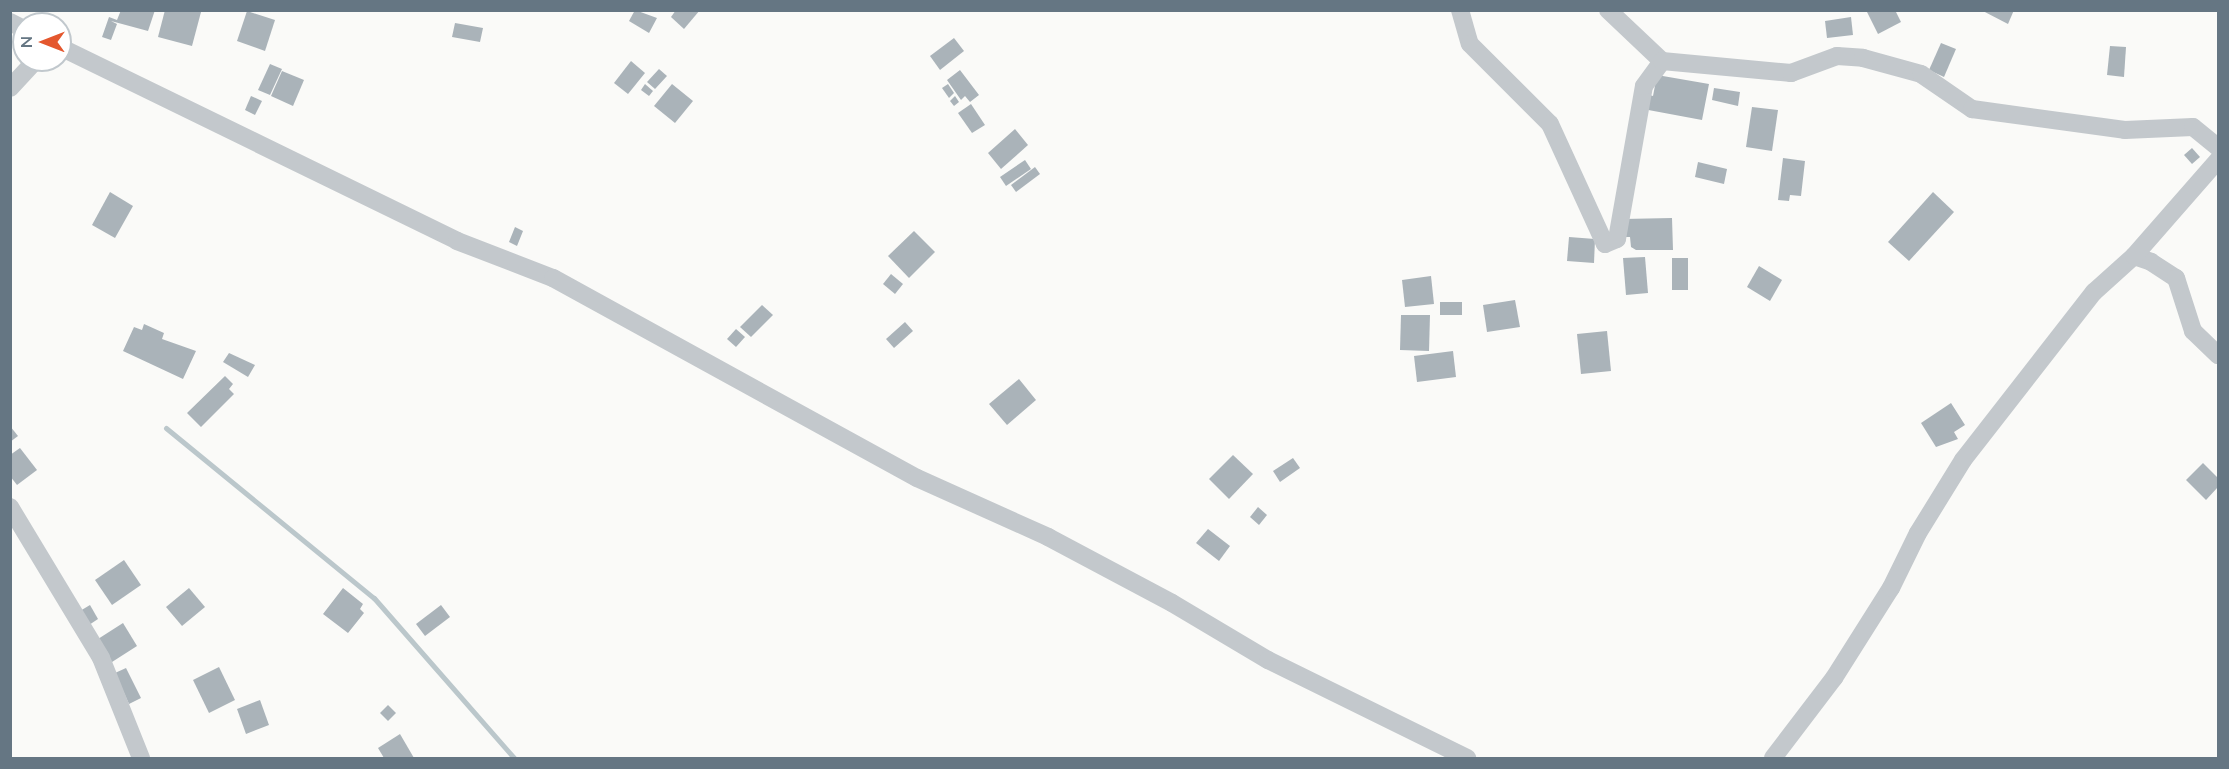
<!DOCTYPE html>
<html>
<head>
<meta charset="utf-8">
<style>
	body { margin:0 }
	#map { position:relative; width:2229px; height:769px; overflow:hidden; background:#fafaf8; font-family:Lato,sans-serif }
	div>[style] { position:absolute }
	.stream>* { height:5px; margin:-2.5px; padding:0 2.5px; transform-origin:2.5px; border-radius:2.5px; background:#bbc7cb }
	.building>* { inset:0; background:#aab3b9 }
	.street>* { height:18px; margin:-9px; padding:0 9px; transform-origin:9px; border-radius:9px; background:#c3c8cc }
	span { translate:-50% -50%; white-space:nowrap; text-align:center; line-height:1.15; -webkit-text-stroke:6px #fff; paint-order:stroke }
	.frame { position:absolute; inset:0; border:12px solid #657683; pointer-events:none }
	.north { position:absolute; left:12px; top:12px; width:60px; height:60px; box-sizing:border-box; background:#fff; border:2px solid #c1c8cd; border-radius:50%; rotate:270deg; font-size:16px; font-weight:700; line-height:24px; text-align:center; color:#657683 }
	.north::after { content:''; display:block; margin:auto; width:21px; height:27px; background:#e4572e; clip-path:polygon(50% 0,100% 100%,50% 72%,0 100%) }
</style>
</head>
<body>
<div id="map">
	<div class="stream">
		<i style="left:166px;top:428px;width:269px;rotate:39.3deg"></i>
		<i style="left:374px;top:598px;width:213px;rotate:48.8deg"></i>
	</div>
	<div class="building">
		<i style="clip-path:polygon(121px 10px,155px 10px,148px 31px,111px 21px,117px 24px,111px 40px,102px 37px,109px 17px,117px 20px)"></i>
		<i style="clip-path:polygon(165px 10px,201px 12px,192px 46px,158px 37px)"></i>
		<i style="clip-path:polygon(635px 10px,657px 18px,649px 33px,629px 21px)"></i>
		<i style="clip-path:polygon(676px 10px,700px 10px,684px 29px,671px 17px)"></i>
		<i style="clip-path:polygon(1866px 10px,1895px 10px,1901px 22px,1878px 34px)"></i>
		<i style="clip-path:polygon(1981px 10px,2014px 10px,2008px 24px)"></i>
		<i style="clip-path:polygon(247px 11px,275px 20px,265px 51px,237px 41px)"></i>
		<i style="clip-path:polygon(1851px 17px,1853px 35px,1827px 38px,1825px 21px)"></i>
		<i style="clip-path:polygon(455px 23px,483px 28px,480px 42px,452px 37px)"></i>
		<i style="clip-path:polygon(954px 38px,964px 51px,940px 70px,930px 56px)"></i>
		<i style="clip-path:polygon(1941px 43px,1956px 49px,1944px 77px,1929px 70px)"></i>
		<i style="clip-path:polygon(2110px 46px,2126px 47px,2124px 77px,2107px 75px)"></i>
		<i style="clip-path:polygon(631px 61px,645px 73px,628px 94px,614px 83px)"></i>
		<i style="clip-path:polygon(270px 64px,282px 69px,270px 95px,258px 90px)"></i>
		<i style="clip-path:polygon(659px 69px,667px 76px,655px 89px,647px 82px)"></i>
		<i style="clip-path:polygon(960px 70px,979px 95px,970px 102px,965px 96px,961px 100px,947px 80px)"></i>
		<i style="clip-path:polygon(282px 71px,304px 80px,293px 106px,271px 96px)"></i>
		<i style="clip-path:polygon(1657px 75px,1709px 84px,1702px 120px,1643px 109px,1646px 94px,1653px 96px)"></i>
		<i style="clip-path:polygon(645px 84px,653px 91px,649px 96px,641px 90px)"></i>
		<i style="clip-path:polygon(672px 84px,693px 101px,675px 123px,654px 106px)"></i>
		<i style="clip-path:polygon(948px 84px,954px 93px,949px 98px,942px 88px)"></i>
		<i style="clip-path:polygon(1714px 88px,1740px 92px,1738px 106px,1712px 100px)"></i>
		<i style="clip-path:polygon(251px 96px,262px 101px,255px 115px,245px 110px)"></i>
		<i style="clip-path:polygon(955px 96px,959px 102px,954px 106px,950px 101px)"></i>
		<i style="clip-path:polygon(971px 104px,985px 125px,972px 133px,958px 113px)"></i>
		<i style="clip-path:polygon(1752px 107px,1778px 110px,1772px 151px,1746px 147px)"></i>
		<i style="clip-path:polygon(1015px 129px,1028px 145px,1001px 169px,988px 153px)"></i>
		<i style="clip-path:polygon(2192px 148px,2200px 157px,2192px 164px,2184px 155px)"></i>
		<i style="clip-path:polygon(1783px 158px,1805px 161px,1801px 196px,1790px 195px,1789px 201px,1778px 200px)"></i>
		<i style="clip-path:polygon(1025px 160px,1031px 169px,1006px 186px,1000px 177px)"></i>
		<i style="clip-path:polygon(1698px 162px,1727px 169px,1724px 184px,1695px 177px)"></i>
		<i style="clip-path:polygon(1035px 167px,1040px 174px,1016px 192px,1011px 185px)"></i>
		<i style="clip-path:polygon(110px 192px,133px 206px,115px 238px,92px 225px)"></i>
		<i style="clip-path:polygon(1933px 192px,1954px 212px,1909px 261px,1888px 242px)"></i>
		<i style="clip-path:polygon(1672px 218px,1673px 250px,1636px 250px,1631px 247px,1630px 237px,1624px 237px,1623px 219px)"></i>
		<i style="clip-path:polygon(515px 227px,523px 231px,517px 246px,509px 242px)"></i>
		<i style="clip-path:polygon(914px 231px,935px 252px,909px 278px,888px 256px)"></i>
		<i style="clip-path:polygon(1569px 237px,1595px 239px,1594px 263px,1567px 261px)"></i>
		<i style="clip-path:polygon(1645px 257px,1648px 293px,1626px 295px,1623px 258px)"></i>
		<i style="clip-path:polygon(1672px 258px,1688px 258px,1688px 290px,1672px 290px)"></i>
		<i style="clip-path:polygon(1759px 266px,1782px 280px,1770px 301px,1747px 287px)"></i>
		<i style="clip-path:polygon(891px 274px,903px 284px,895px 294px,883px 284px)"></i>
		<i style="clip-path:polygon(1431px 276px,1434px 304px,1405px 307px,1402px 280px)"></i>
		<i style="clip-path:polygon(1515px 300px,1520px 327px,1487px 332px,1483px 305px)"></i>
		<i style="clip-path:polygon(1440px 302px,1462px 302px,1462px 315px,1440px 315px)"></i>
		<i style="clip-path:polygon(762px 305px,773px 315px,751px 337px,740px 327px)"></i>
		<i style="clip-path:polygon(1401px 315px,1430px 315px,1429px 351px,1400px 350px)"></i>
		<i style="clip-path:polygon(905px 322px,913px 331px,894px 348px,886px 339px)"></i>
		<i style="clip-path:polygon(144px 324px,164px 333px,162px 339px,196px 351px,183px 379px,123px 351px,134px 327px,142px 330px)"></i>
		<i style="clip-path:polygon(736px 329px,745px 337px,736px 347px,727px 339px)"></i>
		<i style="clip-path:polygon(1607px 331px,1611px 371px,1581px 374px,1577px 334px)"></i>
		<i style="clip-path:polygon(1453px 351px,1456px 377px,1417px 382px,1414px 356px)"></i>
		<i style="clip-path:polygon(229px 353px,255px 365px,248px 377px,223px 362px)"></i>
		<i style="clip-path:polygon(225px 376px,233px 384px,229px 389px,234px 394px,201px 427px,187px 413px)"></i>
		<i style="clip-path:polygon(1019px 379px,1036px 400px,1007px 425px,989px 404px)"></i>
		<i style="clip-path:polygon(1951px 403px,1965px 425px,1954px 432px,1958px 439px,1936px 447px,1921px 423px)"></i>
		<i style="clip-path:polygon(10px 426px,18px 436px,10px 442px)"></i>
		<i style="clip-path:polygon(20px 448px,37px 470px,17px 485px,10px 476px,10px 455px)"></i>
		<i style="clip-path:polygon(1233px 455px,1253px 474px,1229px 499px,1209px 479px)"></i>
		<i style="clip-path:polygon(1293px 458px,1300px 468px,1280px 482px,1273px 471px)"></i>
		<i style="clip-path:polygon(2203px 463px,2218px 478px,2218px 487px,2206px 500px,2186px 480px)"></i>
		<i style="clip-path:polygon(1258px 507px,1267px 515px,1259px 525px,1250px 517px)"></i>
		<i style="clip-path:polygon(1208px 529px,1230px 546px,1219px 561px,1196px 543px)"></i>
		<i style="clip-path:polygon(124px 560px,141px 585px,112px 605px,95px 580px)"></i>
		<i style="clip-path:polygon(189px 588px,205px 607px,182px 626px,166px 607px)"></i>
		<i style="clip-path:polygon(343px 588px,363px 604px,360px 609px,364px 613px,348px 633px,323px 614px)"></i>
		<i style="clip-path:polygon(90px 605px,98px 619px,89px 625px,80px 611px)"></i>
		<i style="clip-path:polygon(441px 605px,450px 617px,425px 636px,416px 624px)"></i>
		<i style="clip-path:polygon(123px 623px,137px 646px,112px 662px,98px 639px)"></i>
		<i style="clip-path:polygon(219px 667px,235px 700px,209px 713px,193px 680px)"></i>
		<i style="clip-path:polygon(126px 668px,141px 698px,129px 704px,115px 673px)"></i>
		<i style="clip-path:polygon(260px 700px,269px 725px,246px 734px,237px 709px)"></i>
		<i style="clip-path:polygon(388px 705px,396px 713px,388px 721px,380px 713px)"></i>
		<i style="clip-path:polygon(400px 734px,414px 758px,384px 758px,378px 748px)"></i>
	</div>
	<div class="street">
		<i style="left:1460px;top:10px;width:35px;rotate:74deg"></i>
		<i style="left:1470px;top:44px;width:113px;rotate:45deg"></i>
		<i style="left:1550px;top:124px;width:132px;rotate:65.4deg"></i>
		<i style="left:1605px;top:244px;width:13px;rotate:-23deg"></i>
		<i style="left:1617px;top:239px;width:155px;rotate:-80deg"></i>
		<i style="left:1644px;top:86px;width:31px;rotate:-54deg"></i>
		<i style="left:1608px;top:10px;width:74px;rotate:43.4deg"></i>
		<i style="left:1662px;top:61px;width:130px;rotate:5.3deg"></i>
		<i style="left:1791px;top:73px;width:49px;rotate:-20.3deg"></i>
		<i style="left:1837px;top:56px;width:26px;rotate:4deg"></i>
		<i style="left:1863px;top:58px;width:60px;rotate:15.4deg"></i>
		<i style="left:1921px;top:74px;width:62px;rotate:34.5deg"></i>
		<i style="left:1972px;top:109px;width:154px;rotate:7.8deg"></i>
		<i style="left:2125px;top:130px;width:68px;rotate:-2.5deg"></i>
		<i style="left:2193px;top:127px;width:32px;rotate:39deg"></i>
		<i style="left:10px;top:22px;width:16px;rotate:27deg"></i>
		<i style="left:60px;top:47px;width:442px;rotate:26deg"></i>
		<i style="left:457px;top:241px;width:103px;rotate:21.1deg"></i>
		<i style="left:553px;top:278px;width:415px;rotate:28.8deg"></i>
		<i style="left:917px;top:478px;width:144px;rotate:24.2deg"></i>
		<i style="left:1048px;top:537px;width:140px;rotate:28deg"></i>
		<i style="left:1172px;top:603px;width:112px;rotate:30.7deg"></i>
		<i style="left:1268px;top:660px;width:222px;rotate:26.2deg"></i>
		<i style="left:10px;top:88px;width:38px;rotate:-47deg"></i>
		<i style="left:2134px;top:256px;width:18px;rotate:19deg"></i>
		<i style="left:2151px;top:262px;width:30px;rotate:33deg"></i>
		<i style="left:2176px;top:278px;width:56px;rotate:72.2deg"></i>
		<i style="left:2193px;top:331px;width:35px;rotate:44deg"></i>
		<i style="left:10px;top:507px;width:176px;rotate:58.9deg"></i>
		<i style="left:101px;top:658px;width:108px;rotate:68.2deg"></i>
		<i style="left:1773px;top:758px;width:101px;rotate:-52.7deg"></i>
		<i style="left:1834px;top:678px;width:107px;rotate:-57.7deg"></i>
		<i style="left:1891px;top:588px;width:61px;rotate:-63.9deg"></i>
		<i style="left:1918px;top:533px;width:86px;rotate:-58.3deg"></i>
		<i style="left:1963px;top:460px;width:213px;rotate:-52.1deg"></i>
		<i style="left:2094px;top:292px;width:54px;rotate:-42deg"></i>
		<i style="left:2134px;top:256px;width:128px;rotate:-48.8deg"></i>
	</div>
	<div class="frame"></div>
	<div class="north">N</div>
</div>
</body>
</html>
